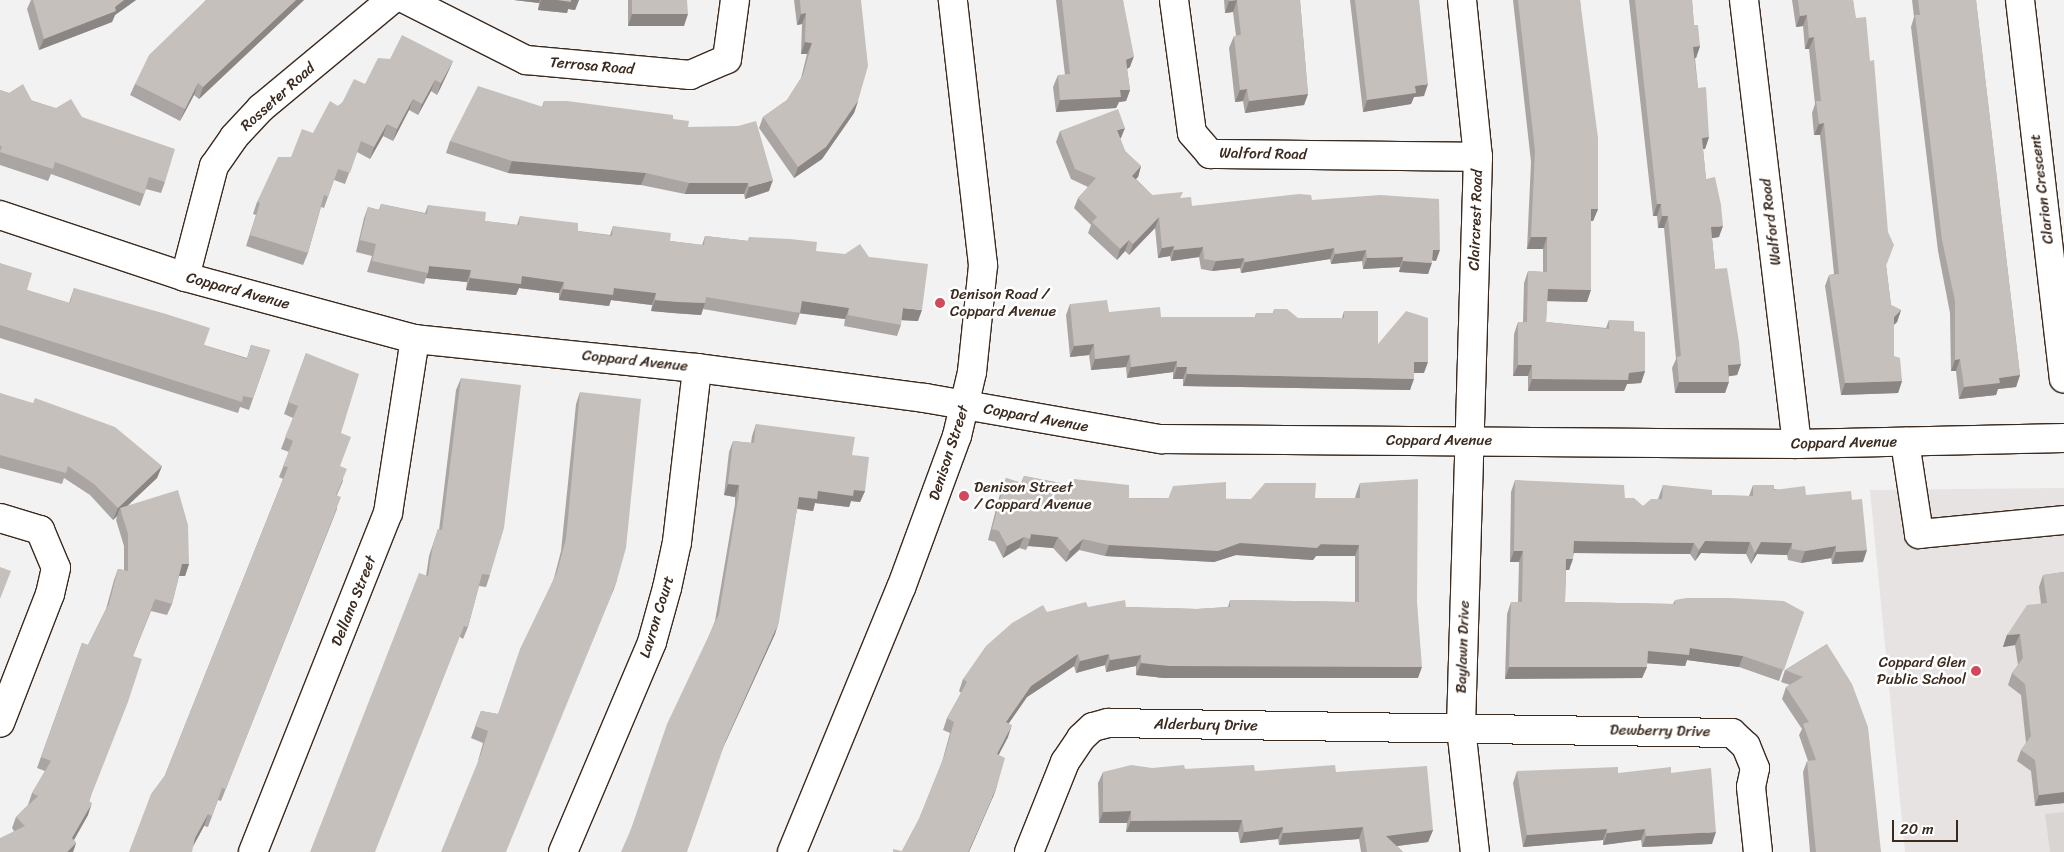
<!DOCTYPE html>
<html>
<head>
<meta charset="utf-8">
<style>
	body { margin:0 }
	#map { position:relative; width:2064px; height:852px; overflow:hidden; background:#f3f2f2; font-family:Sriracha,sans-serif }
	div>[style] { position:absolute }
	.built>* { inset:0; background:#e6e3e2 }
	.green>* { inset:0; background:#d8d5d2 }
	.roads { filter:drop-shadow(1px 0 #3b2a1e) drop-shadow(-1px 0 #3b2a1e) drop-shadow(0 1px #3b2a1e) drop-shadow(0 -1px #3b2a1e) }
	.minor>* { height:28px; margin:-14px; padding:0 14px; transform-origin:14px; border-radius:14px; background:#fff }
	.wall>* { inset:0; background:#aaa5a3 }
	.shaded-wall>* { inset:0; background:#8b8684 }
	.building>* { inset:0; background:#c6c0bd }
	.dots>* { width:14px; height:14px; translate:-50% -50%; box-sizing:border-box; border:2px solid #fff; border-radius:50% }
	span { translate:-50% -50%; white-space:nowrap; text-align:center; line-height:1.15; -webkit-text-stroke:5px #fff; paint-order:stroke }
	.street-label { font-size:15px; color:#3b2a1e }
	.poi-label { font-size:15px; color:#3b2a1e }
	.left { translate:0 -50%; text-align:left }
	.right { translate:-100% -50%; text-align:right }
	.scale { position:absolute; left:1892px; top:820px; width:66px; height:22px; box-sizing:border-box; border:2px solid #3b2a1e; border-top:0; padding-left:6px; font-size:15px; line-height:18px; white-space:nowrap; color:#3b2a1e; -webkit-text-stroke:4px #fff; paint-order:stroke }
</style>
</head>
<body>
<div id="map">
	<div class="built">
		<i style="clip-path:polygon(2064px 488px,2064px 852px,1905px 852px,1870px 490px)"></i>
	</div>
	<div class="green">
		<i style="clip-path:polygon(2064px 812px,2064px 852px,2050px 852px,2045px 814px)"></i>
	</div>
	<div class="roads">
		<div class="minor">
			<i style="left:407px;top:0;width:133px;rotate:26.8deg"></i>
			<i style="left:526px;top:60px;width:165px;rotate:5.2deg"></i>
			<i style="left:690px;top:75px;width:40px;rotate:-23.4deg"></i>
			<i style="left:727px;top:59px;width:60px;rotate:-82.3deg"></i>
			<i style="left:1174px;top:0;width:134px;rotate:82.3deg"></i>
			<i style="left:1192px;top:133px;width:28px;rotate:49deg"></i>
			<i style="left:1210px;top:154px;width:268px;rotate:0.6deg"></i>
			<i style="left:1462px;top:0;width:158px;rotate:84.2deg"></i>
			<i style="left:1478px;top:157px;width:571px;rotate:91.71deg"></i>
			<i style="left:1461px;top:728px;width:125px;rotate:83.6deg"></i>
			<i style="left:1744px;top:0;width:447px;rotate:83.2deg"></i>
			<i style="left:2020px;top:0;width:381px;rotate:83.4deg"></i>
			<i style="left:0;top:215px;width:195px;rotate:18.5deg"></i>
			<i style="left:185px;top:277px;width:238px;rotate:15.1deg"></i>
			<i style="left:415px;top:339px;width:283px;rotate:5.9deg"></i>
			<i style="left:697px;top:368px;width:230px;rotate:7.5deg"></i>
			<i style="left:925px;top:398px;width:240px;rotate:9.9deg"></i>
			<i style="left:1161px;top:439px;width:636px;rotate:0.45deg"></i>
			<i style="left:1797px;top:444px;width:267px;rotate:-1.3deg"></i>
			<i style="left:185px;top:277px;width:115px;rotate:-75.4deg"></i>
			<i style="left:214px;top:166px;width:35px;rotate:-55deg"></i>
			<i style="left:234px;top:137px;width:40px;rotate:-47deg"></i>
			<i style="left:261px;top:108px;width:169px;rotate:-39.7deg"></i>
			<i style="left:1905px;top:442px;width:93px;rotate:81.3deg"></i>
			<i style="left:1919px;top:534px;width:146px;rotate:-5.5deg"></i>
			<i style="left:0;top:518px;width:42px;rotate:16.7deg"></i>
			<i style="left:40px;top:530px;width:41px;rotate:67.2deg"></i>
			<i style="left:56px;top:568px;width:27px;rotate:103deg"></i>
			<i style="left:50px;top:594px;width:138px;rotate:111.2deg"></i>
			<i style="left:253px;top:852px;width:365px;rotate:-68.3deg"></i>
			<i style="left:388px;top:513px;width:176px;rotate:-81.2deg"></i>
			<i style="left:563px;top:852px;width:228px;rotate:-67deg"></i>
			<i style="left:652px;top:642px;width:56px;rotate:-74.5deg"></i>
			<i style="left:667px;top:588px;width:47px;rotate:-77.7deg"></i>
			<i style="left:677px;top:542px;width:175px;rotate:-83.4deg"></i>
			<i style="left:792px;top:852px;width:286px;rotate:-67.6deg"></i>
			<i style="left:901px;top:588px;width:162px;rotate:-69.8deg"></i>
			<i style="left:957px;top:436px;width:66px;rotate:-76.8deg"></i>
			<i style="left:972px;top:372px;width:108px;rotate:-84.1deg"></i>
			<i style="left:983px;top:265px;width:267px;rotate:-96.5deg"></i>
			<i style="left:1029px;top:852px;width:97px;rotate:-68.2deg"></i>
			<i style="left:1065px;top:762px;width:29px;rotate:-56deg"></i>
			<i style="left:1081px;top:738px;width:16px;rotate:-43deg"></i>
			<i style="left:1093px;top:727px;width:16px;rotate:-15deg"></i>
			<i style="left:1108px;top:723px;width:624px;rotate:0.92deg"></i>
			<i style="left:1732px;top:733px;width:19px;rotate:43deg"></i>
			<i style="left:1746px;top:746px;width:24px;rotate:68deg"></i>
			<i style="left:1755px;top:768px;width:19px;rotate:102deg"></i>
			<i style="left:1751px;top:787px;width:65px;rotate:83.9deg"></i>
		</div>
	</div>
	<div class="wall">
		<i style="clip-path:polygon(31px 0,136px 0,115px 15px,112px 22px,39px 50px,27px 9px)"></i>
		<i style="clip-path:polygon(206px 0,304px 0,199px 99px,194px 95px,180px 121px,130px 95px,135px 84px)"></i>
		<i style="clip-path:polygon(514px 0,579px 0,575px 10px,568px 9px,567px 13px,538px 10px,539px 3px)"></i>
		<i style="clip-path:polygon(628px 0,687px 0,684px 26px,628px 26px)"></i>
		<i style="clip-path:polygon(794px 0,861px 0,858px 101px,854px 113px,822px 159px,794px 178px,759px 128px,763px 117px,787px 100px,801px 78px,807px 54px,801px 54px,802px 24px,797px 25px)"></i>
		<i style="clip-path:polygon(1056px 0,1123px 0,1130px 67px,1127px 69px,1130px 90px,1126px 101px,1119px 102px,1116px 108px,1056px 112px,1053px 87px,1058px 75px,1065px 75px)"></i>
		<i style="clip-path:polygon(1224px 0,1300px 0,1308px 94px,1304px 105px,1245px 113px,1243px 101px,1235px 102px,1229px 48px,1234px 36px,1236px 36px,1233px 12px,1225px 13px)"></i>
		<i style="clip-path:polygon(1350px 0,1419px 0,1424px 96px,1414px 97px,1411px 104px,1363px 112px)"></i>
		<i style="clip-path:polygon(1513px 0,1580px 0,1598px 209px,1593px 221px,1591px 221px,1587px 302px,1547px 301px,1546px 322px,1606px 328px,1609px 320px,1634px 331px,1645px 371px,1641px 383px,1627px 384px,1624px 391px,1528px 391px,1528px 376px,1513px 376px,1514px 334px,1518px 322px,1523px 322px,1524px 283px,1528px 271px,1543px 272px,1543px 249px,1527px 249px,1531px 162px)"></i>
		<i style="clip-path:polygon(1629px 0,1692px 0,1694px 25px,1700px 46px,1696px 58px,1695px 58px,1698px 88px,1709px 137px,1705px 149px,1703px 149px,1706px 179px,1719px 237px,1712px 238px,1715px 269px,1741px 364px,1737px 375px,1729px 376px,1725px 393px,1675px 393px,1672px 368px,1676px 359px,1664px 228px,1658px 228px,1657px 216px,1653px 216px)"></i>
		<i style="clip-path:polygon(1792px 0,1853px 0,1891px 305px,1901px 310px,1897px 322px,1894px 325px,1894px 356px,1902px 381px,1898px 393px,1841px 395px,1825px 286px,1829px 275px,1834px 274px,1820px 135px,1814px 135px,1812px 113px,1815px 104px,1809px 49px,1805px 49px,1803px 26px,1796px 27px)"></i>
		<i style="clip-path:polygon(1912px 0,1976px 0,2020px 375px,2016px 387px,1998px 389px,1996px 395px,1959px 399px,1956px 371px,1951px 371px,1950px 313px,1938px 251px,1911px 27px,1914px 17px)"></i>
		<i style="clip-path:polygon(390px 59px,453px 61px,448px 72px,437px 95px,431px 91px,418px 115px,409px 110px,393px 141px,383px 136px,370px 159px,357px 152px,345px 184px,334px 180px,324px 208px,321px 207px,308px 253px,303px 265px,246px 246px,256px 215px,253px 214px,257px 202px,291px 157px,338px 106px,365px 84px)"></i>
		<i style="clip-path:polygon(0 90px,82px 117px,165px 182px,161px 193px,146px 189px,140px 206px,51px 174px,48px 181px,0 165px)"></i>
		<i style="clip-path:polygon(544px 101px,673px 119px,688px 127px,769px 191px,745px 199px,744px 194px,685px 194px,641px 185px,508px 173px,446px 153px,450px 141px,542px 107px)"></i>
		<i style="clip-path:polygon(1060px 131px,1121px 138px,1120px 138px,1125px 151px,1141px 166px,1138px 177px,1136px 179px,1152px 195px,1181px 198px,1192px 206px,1312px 200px,1436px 261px,1432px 260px,1428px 274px,1399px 272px,1400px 267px,1363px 269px,1362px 261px,1331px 264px,1330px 259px,1241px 273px,1240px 268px,1212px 271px,1201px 269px,1199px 257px,1171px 261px,1170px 256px,1158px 258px,1155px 228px,1129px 255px,1125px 251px,1117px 260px,1088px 233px,1091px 225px,1074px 208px,1078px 198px,1088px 187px,1071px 179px,1056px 142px)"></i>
		<i style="clip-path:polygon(381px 204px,425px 213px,428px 205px,485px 221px,517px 225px,520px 216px,578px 231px,610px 235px,613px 226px,670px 241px,702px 245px,705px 236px,748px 241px,749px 237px,816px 251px,918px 321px,901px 320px,901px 325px,897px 336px,844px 326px,845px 319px,800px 313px,796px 325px,703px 309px,701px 315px,673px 313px,651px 311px,652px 305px,611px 300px,609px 306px,559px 300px,559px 293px,519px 288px,516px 295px,466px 290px,467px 282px,426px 278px,424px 284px,367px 272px,372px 256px,356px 252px,364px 218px,368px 207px,379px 210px)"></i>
		<i style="clip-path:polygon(0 263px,27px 290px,69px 303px,74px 288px,204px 345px,247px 358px,251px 345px,270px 350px,249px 410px,240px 407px,238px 413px,0 338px)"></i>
		<i style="clip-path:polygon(1070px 304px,1109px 312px,1161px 317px,1255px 317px,1256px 313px,1273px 313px,1274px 309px,1298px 318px,1342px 318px,1344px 311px,1378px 344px,1424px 373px,1414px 373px,1410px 390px,1183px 386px,1183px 379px,1173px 379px,1173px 372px,1127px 378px,1126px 367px,1091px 370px,1089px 355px,1070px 357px,1066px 315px)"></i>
		<i style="clip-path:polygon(306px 353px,341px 433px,340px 466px,343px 481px,337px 495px,337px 509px,221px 801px,218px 800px,208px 827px,204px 826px,193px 846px,165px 775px,283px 479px,279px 477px,289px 452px,281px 449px,293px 418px,284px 414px)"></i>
		<i style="clip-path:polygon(461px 378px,490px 575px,486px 587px,479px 586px,468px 627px,463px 639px,460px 637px,426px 576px,429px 556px,438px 529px,439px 530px,456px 390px)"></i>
		<i style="clip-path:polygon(580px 392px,617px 580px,613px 591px,478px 761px,483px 743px,471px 738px,481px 711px,498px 714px,554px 578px,561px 551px,576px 404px)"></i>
		<i style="clip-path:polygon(0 393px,162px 466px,157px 478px,128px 505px,189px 564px,185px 576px,179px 576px,172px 604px,167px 615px,151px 611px,133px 656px,89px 802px,88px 815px,74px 840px,76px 843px,73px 852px,0 852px,14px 831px,12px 828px,16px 817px,28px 805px,32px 793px,45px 771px,37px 768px,82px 643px,88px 645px,106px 609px,114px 580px,118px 569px,124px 570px,124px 546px,116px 520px,117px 516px,113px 520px,90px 495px,64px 478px,62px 484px,0 468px)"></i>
		<i style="clip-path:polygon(756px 424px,852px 455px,865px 491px,860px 502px,851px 501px,849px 507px,815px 503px,813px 511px,797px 509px,775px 634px,722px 750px,630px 832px,715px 621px,735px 504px,735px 497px,724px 495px,729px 452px,733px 441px,751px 443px,752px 436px)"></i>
		<i style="clip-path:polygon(1024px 476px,1071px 485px,1074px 479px,1129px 498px,1251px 499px,1315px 498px,1355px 498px,1356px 494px,1360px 483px,1417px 602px,1418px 678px,1164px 678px,1136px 675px,1136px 666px,1106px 672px,1105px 665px,1076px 673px,1074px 666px,1027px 697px,1009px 723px,1008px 737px,998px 755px,997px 786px,993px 797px,902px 851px,919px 819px,942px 762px,950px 733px,943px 730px,947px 718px,961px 693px,959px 691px,963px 679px,1047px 612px,1088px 607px,1126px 607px,1197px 609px,1228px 607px,1230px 600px,1355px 602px,1355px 556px,1316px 556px,1313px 560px,1236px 555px,1214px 562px,1105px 556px,1079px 550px,1066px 562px,1053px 548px,1028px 546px,1026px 550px,1019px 548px,1003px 558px,995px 542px,988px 540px,1001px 490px,1006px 478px,1021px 483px)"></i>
		<i style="clip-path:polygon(1515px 480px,1625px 498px,1643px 506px,1658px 499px,1663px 485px,1712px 495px,1749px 496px,1753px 485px,1806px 495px,1852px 500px,1863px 562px,1832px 564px,1831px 558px,1801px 563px,1788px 560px,1787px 555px,1757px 554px,1751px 564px,1746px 554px,1701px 553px,1695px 561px,1690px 554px,1574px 553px,1569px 570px,1566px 570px,1565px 602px,1673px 604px,1675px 600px,1804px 612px,1779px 681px,1739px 667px,1687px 660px,1685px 666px,1647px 663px,1647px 667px,1642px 678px,1505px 679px,1507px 614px,1511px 602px,1518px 602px,1519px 562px,1510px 562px,1511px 492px)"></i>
		<i style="clip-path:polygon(2064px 572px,2064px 805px,2064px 803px,2035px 806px,2031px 771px,2017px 761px,2021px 750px,2026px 743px,2021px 695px,2008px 685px,2012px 673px,2018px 665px,2015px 645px,2003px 647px,2007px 635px,2041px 604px,2039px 587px,2043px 575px)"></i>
		<i style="clip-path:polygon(1827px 644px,1881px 852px,1810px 852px,1803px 772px,1807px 761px,1808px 761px,1799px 735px,1802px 729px,1782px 699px,1786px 687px,1790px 685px,1781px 682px,1785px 670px)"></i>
		<i style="clip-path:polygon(1152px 768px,1255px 771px,1336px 772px,1433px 830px,1428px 842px,1397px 846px,1403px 852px,1361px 852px,1359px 839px,1279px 845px,1278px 839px,1240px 843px,1238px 832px,1126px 832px,1127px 823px,1099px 823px,1098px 783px,1103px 772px)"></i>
		<i style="clip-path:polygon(1517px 771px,1618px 773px,1671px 773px,1712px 844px,1642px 847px,1641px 840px,1603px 845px,1603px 840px,1523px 847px,1513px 783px)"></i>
	</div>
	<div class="shaded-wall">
		<i style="clip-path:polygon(124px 0,136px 0,115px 15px,112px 22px,39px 50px,44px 39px,115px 7px)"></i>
		<i style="clip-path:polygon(296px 0,304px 0,199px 99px,203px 87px)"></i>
		<i style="clip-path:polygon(514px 0,540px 0,539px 3px)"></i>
		<i style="clip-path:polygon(541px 0,579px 0,575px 10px,568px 9px,567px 13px,538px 10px)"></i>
		<i style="clip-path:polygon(1237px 0,1233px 12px,1225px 13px,1229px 1px)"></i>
		<i style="clip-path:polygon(806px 13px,802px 24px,797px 25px,801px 14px)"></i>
		<i style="clip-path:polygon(632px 14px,688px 14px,684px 26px,628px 26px)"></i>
		<i style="clip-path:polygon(1807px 15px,1803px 26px,1796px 27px,1800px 16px)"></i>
		<i style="clip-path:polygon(1814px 37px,1809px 49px,1805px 49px,1809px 38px)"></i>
		<i style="clip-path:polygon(805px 42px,812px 43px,807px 54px,801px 54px)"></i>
		<i style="clip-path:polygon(1700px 46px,1696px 58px,1689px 59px,1693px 47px)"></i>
		<i style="clip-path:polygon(1134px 56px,1130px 67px,1122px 72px,1126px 60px)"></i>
		<i style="clip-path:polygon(453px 61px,448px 72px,437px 95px,441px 83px)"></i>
		<i style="clip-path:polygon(435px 80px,431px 91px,418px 115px,422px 104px)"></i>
		<i style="clip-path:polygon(198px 83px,194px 95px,180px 121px,185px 109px)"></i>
		<i style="clip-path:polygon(1428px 84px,1424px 96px,1414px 97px,1411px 104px,1363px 112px,1367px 100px,1415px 86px)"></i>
		<i style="clip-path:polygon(1247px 89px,1243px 101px,1235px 102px,1240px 90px)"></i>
		<i style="clip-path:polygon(1120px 90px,1130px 90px,1126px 101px,1119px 102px,1116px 108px,1056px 112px,1060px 100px)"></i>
		<i style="clip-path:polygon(1308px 94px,1304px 105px,1245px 113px,1249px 101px)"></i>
		<i style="clip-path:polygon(413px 99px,409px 110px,393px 141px,397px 129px)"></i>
		<i style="clip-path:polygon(858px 101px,854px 113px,822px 159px,794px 178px,798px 167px)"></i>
		<i style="clip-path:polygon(1824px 123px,1820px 135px,1814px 135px,1819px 124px)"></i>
		<i style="clip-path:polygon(387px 124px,383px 136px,370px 159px,374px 147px)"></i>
		<i style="clip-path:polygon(1125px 128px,1121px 138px,1113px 141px,1117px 130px)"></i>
		<i style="clip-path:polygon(1709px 137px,1705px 149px,1698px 149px,1702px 138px)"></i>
		<i style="clip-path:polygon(512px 161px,646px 173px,641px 185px,508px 173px)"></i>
		<i style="clip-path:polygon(1141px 166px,1138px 177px,1128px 186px,1132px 176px)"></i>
		<i style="clip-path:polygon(773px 180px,769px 191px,745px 199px,749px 187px)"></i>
		<i style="clip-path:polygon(689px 183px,748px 183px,744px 194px,685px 194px)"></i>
		<i style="clip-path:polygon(1657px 204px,1661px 204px,1657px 216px,1653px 216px)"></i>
		<i style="clip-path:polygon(1591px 209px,1598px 209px,1593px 221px,1587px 221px)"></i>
		<i style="clip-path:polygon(1662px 216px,1668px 216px,1664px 228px,1658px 228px)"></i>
		<i style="clip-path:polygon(1159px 217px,1155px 228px,1129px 255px,1133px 244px)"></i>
		<i style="clip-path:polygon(1723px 226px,1719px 237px,1707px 239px,1711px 227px)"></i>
		<i style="clip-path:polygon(1531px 237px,1547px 237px,1543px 249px,1527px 249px)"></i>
		<i style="clip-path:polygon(1129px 240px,1125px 251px,1117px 260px,1120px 249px)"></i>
		<i style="clip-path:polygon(1174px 246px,1170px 256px,1158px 258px,1162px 248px)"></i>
		<i style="clip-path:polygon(1203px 247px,1199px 257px,1171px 261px,1174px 250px)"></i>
		<i style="clip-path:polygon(1334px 248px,1330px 259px,1241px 273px,1245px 262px)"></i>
		<i style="clip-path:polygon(1366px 250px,1362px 261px,1331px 264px,1335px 254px)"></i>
		<i style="clip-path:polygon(1433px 250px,1440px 250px,1436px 261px,1429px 260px)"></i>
		<i style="clip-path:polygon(1403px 257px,1400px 267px,1363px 269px,1367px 258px)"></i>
		<i style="clip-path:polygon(1244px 258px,1240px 268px,1212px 271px,1216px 261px)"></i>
		<i style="clip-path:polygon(1403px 261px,1432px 263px,1428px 274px,1399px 272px)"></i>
		<i style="clip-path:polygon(429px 266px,471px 270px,467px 282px,426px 278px,428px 273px)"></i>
		<i style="clip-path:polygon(522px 276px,564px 282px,559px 293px,519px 288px,516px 295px,466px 290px,470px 278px)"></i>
		<i style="clip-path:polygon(614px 288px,656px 293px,652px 305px,611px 300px,609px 306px,559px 300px,563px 289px)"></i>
		<i style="clip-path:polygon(1548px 289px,1591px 290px,1587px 302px,1543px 301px)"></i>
		<i style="clip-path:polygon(655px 300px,705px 303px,701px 315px,673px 313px,651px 311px)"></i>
		<i style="clip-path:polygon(802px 301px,849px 308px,845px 319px,797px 313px)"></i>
		<i style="clip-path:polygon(903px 308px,922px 310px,918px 321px,899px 320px)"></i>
		<i style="clip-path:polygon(1901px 310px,1897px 322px,1890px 328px,1894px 317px)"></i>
		<i style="clip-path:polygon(1094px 344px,1089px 355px,1070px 357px,1074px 346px)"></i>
		<i style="clip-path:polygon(1130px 355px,1126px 367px,1091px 370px,1095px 359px)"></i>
		<i style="clip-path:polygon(1960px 359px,1956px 371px,1951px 371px,1955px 360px)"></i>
		<i style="clip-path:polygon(1177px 361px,1173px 372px,1127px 378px,1131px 367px)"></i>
		<i style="clip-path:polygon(1414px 362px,1428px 362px,1424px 373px,1410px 373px)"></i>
		<i style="clip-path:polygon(1741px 364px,1737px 375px,1724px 377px,1728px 365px)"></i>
		<i style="clip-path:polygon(1518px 365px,1532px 365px,1528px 376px,1513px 376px)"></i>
		<i style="clip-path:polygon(1177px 367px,1187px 367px,1183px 379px,1173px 379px)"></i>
		<i style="clip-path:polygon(1645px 371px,1641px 383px,1627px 384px,1624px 391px,1528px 391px,1532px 379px)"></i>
		<i style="clip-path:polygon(1187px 374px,1414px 379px,1410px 390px,1183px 386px)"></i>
		<i style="clip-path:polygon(2020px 375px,2016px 387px,1998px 389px,1996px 395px,1959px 399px,1964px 387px,1999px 378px)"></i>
		<i style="clip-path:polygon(1902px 381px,1898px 393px,1841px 395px,1845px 383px)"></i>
		<i style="clip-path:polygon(1679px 382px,1729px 382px,1725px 393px,1675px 393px)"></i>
		<i style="clip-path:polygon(162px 466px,157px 478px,121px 512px,120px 508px,117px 516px,113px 520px,118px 508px)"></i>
		<i style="clip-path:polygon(728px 484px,739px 485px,735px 497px,724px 495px)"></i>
		<i style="clip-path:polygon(854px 490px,865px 491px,860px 502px,851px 501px,849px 507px,815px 503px,813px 511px,794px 508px,799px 497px,818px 491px)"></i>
		<i style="clip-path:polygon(1031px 534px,1058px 537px,1053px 548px,1028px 546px)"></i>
		<i style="clip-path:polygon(1024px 537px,1019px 548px,1003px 558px,1007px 546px)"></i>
		<i style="clip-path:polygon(1083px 539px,1079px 550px,1066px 562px,1070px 551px)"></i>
		<i style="clip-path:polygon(1574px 541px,1694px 543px,1690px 554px,1570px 553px)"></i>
		<i style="clip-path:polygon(1705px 541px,1750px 542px,1746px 554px,1701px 553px,1695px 561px,1699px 550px)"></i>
		<i style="clip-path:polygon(1761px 542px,1792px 543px,1787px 555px,1757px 554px,1751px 564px,1755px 553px)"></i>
		<i style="clip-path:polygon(1240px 543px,1359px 545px,1355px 556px,1316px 556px,1313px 560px,1236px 555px,1214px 562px,1105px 556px,1109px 545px)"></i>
		<i style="clip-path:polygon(1836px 546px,1831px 558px,1801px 563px,1805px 551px)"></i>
		<i style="clip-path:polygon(1867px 550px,1863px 562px,1832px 564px,1836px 552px)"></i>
		<i style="clip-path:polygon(1514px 551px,1523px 551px,1519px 562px,1510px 562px)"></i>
		<i style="clip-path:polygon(1566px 559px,1573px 559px,1569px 570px,1562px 570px)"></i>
		<i style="clip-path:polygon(182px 564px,189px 564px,185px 576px,178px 576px)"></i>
		<i style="clip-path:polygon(617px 580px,613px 591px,506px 852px)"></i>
		<i style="clip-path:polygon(779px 622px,775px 634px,721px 752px,726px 740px)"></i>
		<i style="clip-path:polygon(2020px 634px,2015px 645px,2003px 647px,2007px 635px)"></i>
		<i style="clip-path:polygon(1690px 648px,1743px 656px,1739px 667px,1687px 660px,1685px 666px,1643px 663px,1648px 651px)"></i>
		<i style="clip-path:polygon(1078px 654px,1074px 666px,1027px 697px,1002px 733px,1006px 722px,1031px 686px)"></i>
		<i style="clip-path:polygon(1109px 654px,1105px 665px,1076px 673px,1080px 661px)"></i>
		<i style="clip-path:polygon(1141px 655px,1136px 666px,1106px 672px,1110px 660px)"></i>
		<i style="clip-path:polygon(1141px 663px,1422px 667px,1418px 678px,1164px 678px,1136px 675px)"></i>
		<i style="clip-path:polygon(1509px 667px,1647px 667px,1642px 678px,1505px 679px)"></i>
		<i style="clip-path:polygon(1012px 725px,1008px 737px,993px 766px,997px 754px)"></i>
		<i style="clip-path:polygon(997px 786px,993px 797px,969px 852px,968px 852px)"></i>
		<i style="clip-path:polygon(2064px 792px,2064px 803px,2035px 806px,2039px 795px)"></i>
		<i style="clip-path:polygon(92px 803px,88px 815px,68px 850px,72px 838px)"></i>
		<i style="clip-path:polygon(1131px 811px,1127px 823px,1099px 823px,1103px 812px)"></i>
		<i style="clip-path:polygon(208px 814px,204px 826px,191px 850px,195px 838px)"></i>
		<i style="clip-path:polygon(1242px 820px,1238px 832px,1126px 832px,1131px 821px)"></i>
		<i style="clip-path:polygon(1283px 827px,1278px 839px,1240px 843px,1244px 832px)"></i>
		<i style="clip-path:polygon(1363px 827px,1359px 839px,1279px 845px,1283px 833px)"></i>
		<i style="clip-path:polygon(1607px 829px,1603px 840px,1523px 847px,1527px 835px)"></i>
		<i style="clip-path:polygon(1645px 829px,1641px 840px,1603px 845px,1607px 833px)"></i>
		<i style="clip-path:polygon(1433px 830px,1428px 842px,1382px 848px,1386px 836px)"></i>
		<i style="clip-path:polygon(1716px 832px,1712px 844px,1642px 847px,1646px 836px)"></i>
		<i style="clip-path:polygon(76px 843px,73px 852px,67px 852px)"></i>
	</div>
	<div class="building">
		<i style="clip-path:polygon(33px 0,124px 0,115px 7px,116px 11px,44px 39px)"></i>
		<i style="clip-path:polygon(206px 0,296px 0,203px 87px,198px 83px,185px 109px,135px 84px,149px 55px)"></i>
		<i style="clip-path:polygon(557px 0,571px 0,571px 2px)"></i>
		<i style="clip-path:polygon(632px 0,687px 0,688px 14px,632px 14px)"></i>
		<i style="clip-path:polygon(800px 0,861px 0,868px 66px,858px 101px,826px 147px,798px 167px,763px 117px,787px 100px,803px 75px,812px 43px,805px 42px,806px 13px,801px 14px)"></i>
		<i style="clip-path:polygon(1062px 0,1123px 0,1134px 56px,1126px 60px,1130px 90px,1120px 90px,1121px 97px,1060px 100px,1058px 75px,1070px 74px)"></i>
		<i style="clip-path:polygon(1229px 0,1300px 0,1308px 94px,1249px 101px,1247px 89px,1240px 90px,1234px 36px,1241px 35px,1237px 0,1229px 1px)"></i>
		<i style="clip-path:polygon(1355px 0,1419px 0,1428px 84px,1415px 86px,1416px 93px,1367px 100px)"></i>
		<i style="clip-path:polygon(1518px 0,1580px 0,1598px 138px,1598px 209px,1591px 209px,1591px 290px,1548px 289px,1546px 322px,1609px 329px,1609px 320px,1634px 321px,1634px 331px,1645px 332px,1645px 371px,1629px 373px,1628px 380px,1532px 379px,1532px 365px,1518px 365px,1518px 322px,1527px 322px,1528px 271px,1547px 272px,1547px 237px,1531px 237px,1535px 151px)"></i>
		<i style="clip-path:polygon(1635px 0,1692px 0,1694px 25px,1698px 25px,1700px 46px,1693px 47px,1698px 88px,1706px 87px,1709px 137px,1702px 138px,1706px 179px,1715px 177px,1721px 205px,1723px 226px,1711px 227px,1715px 269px,1727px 268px,1739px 342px,1741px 364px,1728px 365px,1729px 382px,1679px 382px,1677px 357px,1681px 356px,1668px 216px,1662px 216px,1661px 204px,1657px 204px)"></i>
		<i style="clip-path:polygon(1798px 0,1853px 0,1856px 18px,1866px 17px,1870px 61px,1874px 60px,1888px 232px,1894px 245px,1886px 266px,1891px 305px,1901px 310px,1894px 317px,1894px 356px,1900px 358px,1902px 381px,1845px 383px,1829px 275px,1839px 274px,1824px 123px,1819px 124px,1816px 101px,1821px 101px,1814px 37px,1809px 38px,1807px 15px,1800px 16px)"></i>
		<i style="clip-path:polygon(1918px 0,1976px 0,2020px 375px,1999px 378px,2000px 383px,1964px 387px,1960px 359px,1955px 360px,1955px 301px,1942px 240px,1915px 15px,1920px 15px)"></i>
		<i style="clip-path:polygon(402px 35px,453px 61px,441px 83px,435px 80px,422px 104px,413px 99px,397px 129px,387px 124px,374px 147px,361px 141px,350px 173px,338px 169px,328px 197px,324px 195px,308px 253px,250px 235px,260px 203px,257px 202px,278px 157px,291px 157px,302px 129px,313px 133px,330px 101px,338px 106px,342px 103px,354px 79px,365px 84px,378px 58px,390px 59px)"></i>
		<i style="clip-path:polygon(23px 84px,32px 101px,56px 108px,71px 99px,82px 117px,175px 149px,165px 182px,149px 177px,144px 194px,55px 162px,53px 169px,0 152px,2px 146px,0 146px,0 90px,9px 93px)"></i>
		<i style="clip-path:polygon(478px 86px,543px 107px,544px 101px,567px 101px,673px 115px,673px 119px,689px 121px,688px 127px,738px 126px,756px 121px,773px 180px,749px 187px,748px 183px,689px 183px,646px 173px,512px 161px,450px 141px)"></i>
		<i style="clip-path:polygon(1118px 109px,1125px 128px,1117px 130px,1125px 151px,1141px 166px,1132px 176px,1152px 195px,1183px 192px,1180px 198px,1191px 197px,1192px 206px,1299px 194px,1311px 195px,1312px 200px,1380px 195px,1439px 199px,1440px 250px,1433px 250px,1432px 263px,1403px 261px,1403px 257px,1367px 258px,1366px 250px,1335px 254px,1334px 248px,1245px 262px,1244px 258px,1216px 261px,1204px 259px,1203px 247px,1174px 250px,1174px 246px,1162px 248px,1159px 217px,1133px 244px,1129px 240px,1120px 249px,1092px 222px,1097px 217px,1078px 198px,1096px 178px,1075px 169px,1060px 131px)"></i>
		<i style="clip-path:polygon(381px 204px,427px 214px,428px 205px,486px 212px,485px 221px,519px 225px,520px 216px,578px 223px,578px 231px,612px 236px,613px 226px,671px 233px,670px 241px,704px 245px,705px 236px,749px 241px,749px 237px,790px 239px,817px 242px,816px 251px,845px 254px,860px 244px,869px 257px,928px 264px,922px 310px,903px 308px,901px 325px,848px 315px,849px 308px,802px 301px,800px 313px,706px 297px,705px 303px,677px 302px,655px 300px,656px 293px,614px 288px,613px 295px,563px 289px,564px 282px,522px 276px,521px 284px,470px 278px,471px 270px,429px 266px,428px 273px,372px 261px,376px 244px,360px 240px,368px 207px,380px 210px)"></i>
		<i style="clip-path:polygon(0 263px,32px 273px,27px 290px,70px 303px,74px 288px,166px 314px,210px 328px,204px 345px,247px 359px,251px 345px,270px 350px,253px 398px,243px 396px,242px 402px,0 325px)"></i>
		<i style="clip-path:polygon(1107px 300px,1109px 312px,1160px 307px,1161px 317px,1256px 317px,1256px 313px,1274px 313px,1274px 309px,1287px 309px,1298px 318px,1344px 318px,1344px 311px,1378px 311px,1378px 344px,1406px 311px,1428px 318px,1428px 362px,1414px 362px,1414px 379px,1187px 374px,1187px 367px,1177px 367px,1177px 361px,1131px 367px,1130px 355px,1095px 359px,1094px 344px,1074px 346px,1070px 304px)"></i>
		<i style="clip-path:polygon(306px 353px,359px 374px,341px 433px,351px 437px,340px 466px,347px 469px,336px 495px,341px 497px,226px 789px,222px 788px,212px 816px,208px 814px,195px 838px,192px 852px,129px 852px,151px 794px,165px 775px,288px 467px,283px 466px,293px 441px,285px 437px,298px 406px,288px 402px)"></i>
		<i style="clip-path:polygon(461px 378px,521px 385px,504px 528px,490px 575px,482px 574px,468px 627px,464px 626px,375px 852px,310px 852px,419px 573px,428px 576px,433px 545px,438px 529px,442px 530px)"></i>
		<i style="clip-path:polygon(580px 392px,641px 399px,626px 548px,617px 580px,506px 852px,441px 852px,481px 754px,488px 731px,475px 726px,481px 711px,498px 714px,520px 649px,557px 572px,566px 539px)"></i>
		<i style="clip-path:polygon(0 393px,33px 403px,35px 398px,115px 427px,162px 466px,118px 508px,94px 484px,68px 466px,66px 473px,0 455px)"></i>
		<i style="clip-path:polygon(756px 424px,855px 437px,852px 455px,869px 457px,865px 491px,854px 490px,853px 496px,818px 491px,817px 499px,799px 497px,779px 622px,726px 740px,687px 852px,621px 852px,631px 829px,667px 724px,719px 614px,739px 493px,739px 485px,728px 484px,733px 441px,754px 443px)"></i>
		<i style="clip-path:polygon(1024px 476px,1073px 486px,1074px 479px,1129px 485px,1129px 498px,1168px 499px,1173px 486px,1226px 482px,1226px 499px,1251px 499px,1265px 483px,1316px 483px,1315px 498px,1360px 498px,1360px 483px,1418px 479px,1417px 602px,1422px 667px,1169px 666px,1141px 663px,1141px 655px,1110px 660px,1109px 654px,1080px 661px,1078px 654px,1031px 686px,1006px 722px,1012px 725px,997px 754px,1005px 758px,997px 786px,968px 852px,893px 852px,893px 849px,902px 851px,919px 819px,945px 754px,954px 722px,947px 718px,967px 682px,963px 679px,986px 646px,1012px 623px,1043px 605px,1047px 612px,1086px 602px,1088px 607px,1125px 600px,1126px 607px,1197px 609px,1230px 607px,1230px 600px,1359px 602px,1359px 545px,1321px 544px,1317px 548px,1240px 543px,1218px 551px,1109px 545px,1083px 539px,1070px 551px,1058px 537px,1031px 534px,1030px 539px,1024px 537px,1007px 546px,999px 531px,992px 529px,1006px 478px,1022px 483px)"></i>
		<i style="clip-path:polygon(1515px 480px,1624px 485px,1625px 498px,1634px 498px,1643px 506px,1651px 499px,1662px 499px,1663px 485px,1712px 490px,1712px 495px,1753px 496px,1753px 485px,1774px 485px,1774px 490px,1805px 486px,1806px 495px,1851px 491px,1852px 500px,1862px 499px,1867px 550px,1836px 552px,1836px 546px,1805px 551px,1792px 549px,1792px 543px,1761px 542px,1755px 553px,1750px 542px,1705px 541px,1699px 550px,1694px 543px,1574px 541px,1573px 559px,1566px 559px,1565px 602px,1675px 604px,1675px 600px,1686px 598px,1731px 598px,1784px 601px,1804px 612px,1784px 670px,1743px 656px,1690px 648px,1689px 655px,1648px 651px,1647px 667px,1509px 667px,1511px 602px,1522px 602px,1523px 551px,1514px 551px)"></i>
		<i style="clip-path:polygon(178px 490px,188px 525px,189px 564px,182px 564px,172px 604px,155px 599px,133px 656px,142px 659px,128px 702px,89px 801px,92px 803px,72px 838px,76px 843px,67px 852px,0 852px,0 838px,25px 826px,16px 817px,38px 796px,32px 793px,51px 761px,41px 757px,82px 643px,88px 645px,109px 604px,118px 569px,128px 571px,128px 534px,120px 508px)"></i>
		<i style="clip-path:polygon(0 567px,11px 571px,0 599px)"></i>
		<i style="clip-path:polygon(2064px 572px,2064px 792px,2039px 795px,2035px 760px,2021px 750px,2031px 736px,2025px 684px,2012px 673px,2023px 658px,2020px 634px,2007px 635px,2027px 605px,2047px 603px,2043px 575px)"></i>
		<i style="clip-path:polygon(1827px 644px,1852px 684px,1868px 727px,1881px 852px,1816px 852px,1807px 761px,1816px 760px,1803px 724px,1809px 722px,1786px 687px,1803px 677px,1785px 670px)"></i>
		<i style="clip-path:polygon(1131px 765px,1152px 768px,1184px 765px,1185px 769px,1254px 765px,1255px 771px,1335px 765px,1336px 772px,1427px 766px,1433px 830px,1386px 836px,1403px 852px,1367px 852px,1363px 827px,1283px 833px,1283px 827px,1244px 832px,1242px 820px,1131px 821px,1131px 811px,1103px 812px,1103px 772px)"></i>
		<i style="clip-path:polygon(1618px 767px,1618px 773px,1671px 767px,1671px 773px,1711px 768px,1716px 832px,1646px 836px,1645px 829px,1607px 833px,1607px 829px,1527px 835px,1517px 771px)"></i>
	</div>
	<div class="dots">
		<i style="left:940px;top:303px;background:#d1495b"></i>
		<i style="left:964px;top:496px;background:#d1495b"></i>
		<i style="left:1976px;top:671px;background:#d1495b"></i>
	</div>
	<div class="street-label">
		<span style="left:592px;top:66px;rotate:5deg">Terrosa Road</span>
		<span style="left:278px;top:97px;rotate:-42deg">Rosseter Road</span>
		<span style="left:1263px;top:154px;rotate:1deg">Walford Road</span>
		<span style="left:2042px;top:189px;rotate:-97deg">Clarion Crescent</span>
		<span style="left:1476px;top:220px;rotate:-88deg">Claircrest Road</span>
		<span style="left:1771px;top:222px;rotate:-97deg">Walford Road</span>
		<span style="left:238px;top:291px;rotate:15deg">Coppard Avenue</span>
		<span style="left:635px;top:361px;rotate:6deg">Coppard Avenue</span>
		<span style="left:1036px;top:418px;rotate:10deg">Coppard Avenue</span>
		<span style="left:1439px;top:441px">Coppard Avenue</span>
		<span style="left:1844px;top:443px;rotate:-1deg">Coppard Avenue</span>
		<span style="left:949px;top:453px;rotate:-72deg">Denison Street</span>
		<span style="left:354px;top:601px;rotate:-68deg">Dellano Street</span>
		<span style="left:657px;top:617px;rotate:-73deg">Lavron Court</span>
		<span style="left:1463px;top:647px;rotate:-88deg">Baylawn Drive</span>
		<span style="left:1206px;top:725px;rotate:1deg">Alderbury Drive</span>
		<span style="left:1660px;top:731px;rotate:1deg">Dewberry Drive</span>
	</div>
	<div class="poi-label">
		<span class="left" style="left:950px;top:303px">Denison Road /<br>Coppard Avenue</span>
		<span class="left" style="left:974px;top:496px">Denison Street<br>/ Coppard Avenue</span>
		<span class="right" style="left:1966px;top:671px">Coppard Glen<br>Public School</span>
	</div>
	<div class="scale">20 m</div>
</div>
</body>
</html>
